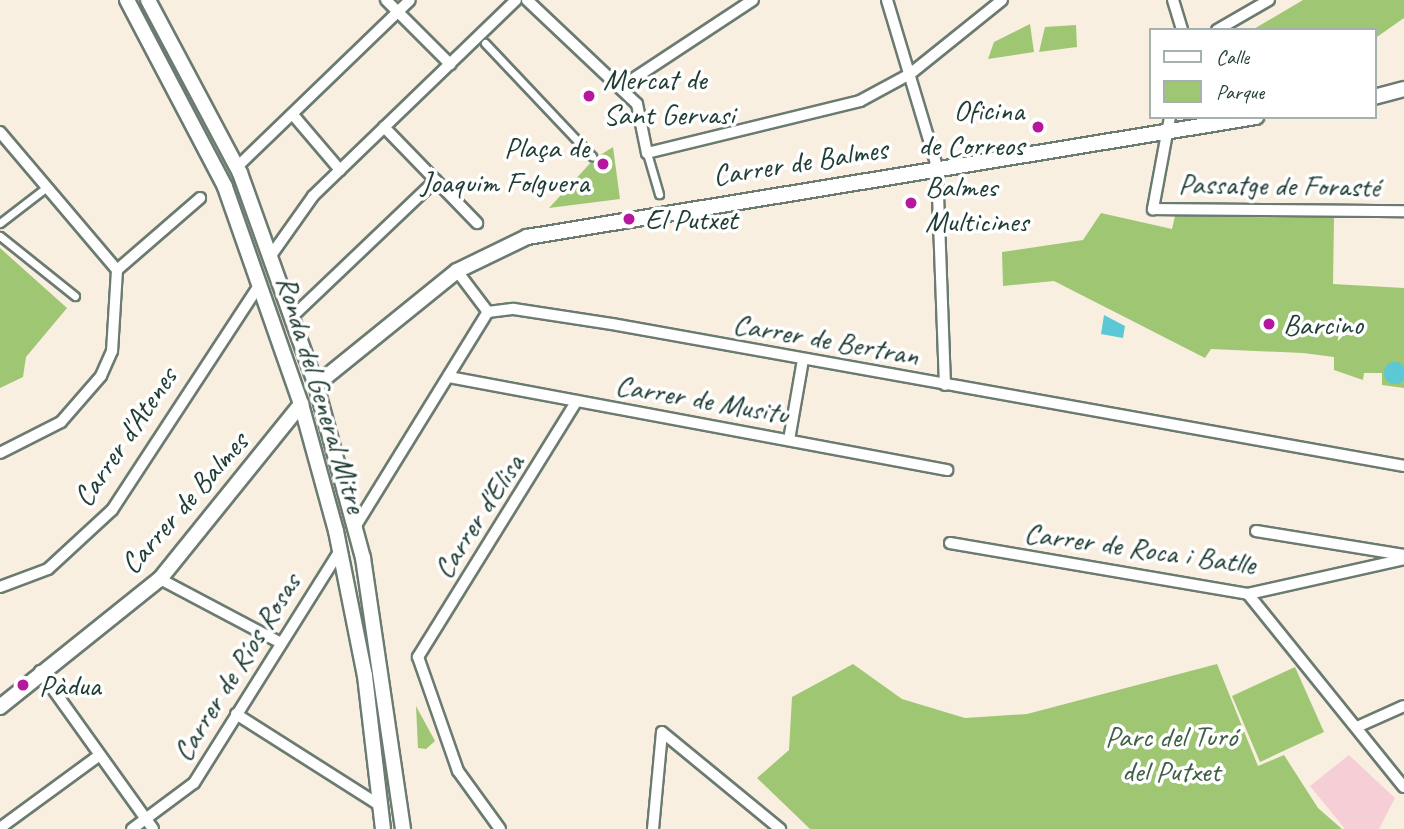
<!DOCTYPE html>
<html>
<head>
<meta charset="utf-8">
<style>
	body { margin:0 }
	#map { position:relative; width:1404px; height:829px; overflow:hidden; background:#f9efe1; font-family:Caveat,sans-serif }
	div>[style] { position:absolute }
	.built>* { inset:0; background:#f6cfd6 }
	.green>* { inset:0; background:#9fc773 }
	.water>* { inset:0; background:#5cc7d5 }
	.round { border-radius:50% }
	.roads { filter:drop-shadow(2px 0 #6b7b71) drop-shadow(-2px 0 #6b7b71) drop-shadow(0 2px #6b7b71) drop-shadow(0 -2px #6b7b71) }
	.pedestrian>* { height:7px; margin:-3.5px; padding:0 3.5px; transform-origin:3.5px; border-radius:3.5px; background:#fff }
	.minor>* { height:10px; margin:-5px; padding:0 5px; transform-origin:5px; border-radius:5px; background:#fff }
	.secondary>* { height:14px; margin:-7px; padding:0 7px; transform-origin:7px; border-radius:7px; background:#fff }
	.primary>* { height:14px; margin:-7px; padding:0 7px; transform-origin:7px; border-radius:7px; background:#fff }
	.dots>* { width:19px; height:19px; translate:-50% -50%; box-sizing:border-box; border:4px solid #fff; border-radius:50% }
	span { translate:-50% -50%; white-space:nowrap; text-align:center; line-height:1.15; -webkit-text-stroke:7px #fff; paint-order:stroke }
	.poi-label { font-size:30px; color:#1f3d34 }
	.left { translate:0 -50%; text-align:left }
	.right { translate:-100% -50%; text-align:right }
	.street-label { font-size:30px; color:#1f3d34 }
	.park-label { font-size:30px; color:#3f6044 }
	.legend { position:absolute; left:1149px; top:28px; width:228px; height:91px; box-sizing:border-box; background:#fff; border:2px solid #a5b1ae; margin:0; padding:9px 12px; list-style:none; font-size:21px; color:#1f3d34 }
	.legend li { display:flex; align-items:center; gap:14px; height:35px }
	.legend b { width:35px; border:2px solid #a5b1ae }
</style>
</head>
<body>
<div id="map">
	<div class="built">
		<i style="clip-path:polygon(1349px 755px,1395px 798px,1379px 829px,1345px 829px,1310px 786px)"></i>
	</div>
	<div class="green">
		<i style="clip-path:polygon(1303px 0,1404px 0,1404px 18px,1374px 39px,1374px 30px,1252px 30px)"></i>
		<i style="clip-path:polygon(1030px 24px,1034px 52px,988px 59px,994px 42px)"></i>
		<i style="clip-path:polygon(1076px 25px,1077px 47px,1039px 52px,1045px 27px)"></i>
		<i style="clip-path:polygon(613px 147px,620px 199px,549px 208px,594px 159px)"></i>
		<i style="clip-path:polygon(1101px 213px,1172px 229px,1175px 216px,1334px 218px,1333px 284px,1404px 288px,1404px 388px,1382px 385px,1382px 373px,1364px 373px,1363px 380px,1334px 370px,1334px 357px,1303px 353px,1211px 349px,1205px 358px,1054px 281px,1003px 286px,1002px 252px,1083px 240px)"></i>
		<i style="clip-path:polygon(0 248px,67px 308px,26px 357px,23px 377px,0 388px)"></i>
		<i style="clip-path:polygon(853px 664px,902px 699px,965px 718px,1027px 714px,1217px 664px,1258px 766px,1284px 755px,1318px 808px,1342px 829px,810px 829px,757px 778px,789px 750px,792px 697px)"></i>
		<i style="clip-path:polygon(1295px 667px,1324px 732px,1260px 762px,1232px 696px)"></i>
		<i style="clip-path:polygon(416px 706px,435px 741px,426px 749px,418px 748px)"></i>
	</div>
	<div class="water">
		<i style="clip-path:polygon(1104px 315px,1125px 326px,1123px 338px,1101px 334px)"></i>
		<i class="round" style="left:1384px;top:362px;width:22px;height:22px"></i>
	</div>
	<div class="roads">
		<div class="pedestrian">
			<i style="left:485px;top:43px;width:156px;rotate:46.6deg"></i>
			<i style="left:647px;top:153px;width:43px;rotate:73.7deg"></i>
			<i style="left:0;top:223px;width:59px;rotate:-37.5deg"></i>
			<i style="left:0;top:236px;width:96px;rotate:38.7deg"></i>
		</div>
		<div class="minor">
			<i style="left:386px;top:0;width:91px;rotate:45deg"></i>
			<i style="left:527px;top:0;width:151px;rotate:43.4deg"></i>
			<i style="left:637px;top:104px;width:50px;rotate:78.5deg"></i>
			<i style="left:647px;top:153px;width:219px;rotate:-13.7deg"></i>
			<i style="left:860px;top:101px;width:57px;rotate:-28.4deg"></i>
			<i style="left:910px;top:74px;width:118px;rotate:-38.8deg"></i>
			<i style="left:887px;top:0;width:174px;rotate:73.3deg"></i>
			<i style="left:937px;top:167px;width:218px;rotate:87.9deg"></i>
			<i style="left:1173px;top:0;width:31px;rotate:73deg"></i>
			<i style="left:1217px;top:30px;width:60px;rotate:-30deg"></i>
			<i style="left:621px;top:87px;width:158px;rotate:-33.4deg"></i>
			<i style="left:294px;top:116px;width:71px;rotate:49.6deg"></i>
			<i style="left:1170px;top:117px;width:94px;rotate:100.5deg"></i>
			<i style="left:1153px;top:209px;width:251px;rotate:0.5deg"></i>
			<i style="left:384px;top:127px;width:134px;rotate:45.9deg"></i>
			<i style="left:0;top:132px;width:181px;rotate:49.7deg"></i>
			<i style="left:117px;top:270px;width:81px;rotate:93.5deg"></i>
			<i style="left:112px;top:351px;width:27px;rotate:114deg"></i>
			<i style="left:101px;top:376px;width:61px;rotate:131deg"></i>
			<i style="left:61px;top:422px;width:68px;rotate:153.1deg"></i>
			<i style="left:237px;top:167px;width:240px;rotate:-44deg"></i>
			<i style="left:272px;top:254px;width:71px;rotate:-54.7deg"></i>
			<i style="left:313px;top:196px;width:282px;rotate:-44deg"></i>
			<i style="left:117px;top:270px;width:110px;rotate:-40.9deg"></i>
			<i style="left:457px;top:271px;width:51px;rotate:52.9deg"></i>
			<i style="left:488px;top:312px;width:26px;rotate:-7deg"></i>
			<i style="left:514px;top:309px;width:99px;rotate:8.7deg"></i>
			<i style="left:612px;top:324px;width:805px;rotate:10.16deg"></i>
			<i style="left:293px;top:316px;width:197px;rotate:-43.6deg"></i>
			<i style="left:449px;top:377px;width:507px;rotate:10.58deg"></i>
			<i style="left:789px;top:440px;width:81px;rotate:-80.1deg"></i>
			<i style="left:355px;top:527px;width:253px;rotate:-58.3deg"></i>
			<i style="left:1256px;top:531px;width:150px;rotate:9.2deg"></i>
			<i style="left:950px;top:543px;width:302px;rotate:9.7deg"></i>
			<i style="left:1248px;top:594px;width:160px;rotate:-12.6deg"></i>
			<i style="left:160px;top:579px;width:137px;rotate:27.9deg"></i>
			<i style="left:0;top:587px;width:51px;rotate:-20.6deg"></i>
			<i style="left:48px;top:569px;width:87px;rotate:-42.7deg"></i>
			<i style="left:112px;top:510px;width:270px;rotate:-56.8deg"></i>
			<i style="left:1248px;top:594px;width:248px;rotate:51.1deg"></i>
			<i style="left:40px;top:671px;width:194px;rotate:54.4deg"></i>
			<i style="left:236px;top:714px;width:172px;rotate:32.4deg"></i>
			<i style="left:1357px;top:727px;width:51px;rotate:-24.1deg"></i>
			<i style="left:662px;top:732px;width:153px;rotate:39.4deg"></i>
			<i style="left:0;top:828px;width:120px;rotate:-36.2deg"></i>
			<i style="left:132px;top:829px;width:77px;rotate:-36.6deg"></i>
			<i style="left:194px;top:783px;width:275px;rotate:-57.9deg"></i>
			<i style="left:500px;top:829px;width:72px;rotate:-125.9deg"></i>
			<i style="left:458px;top:771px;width:121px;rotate:-109.3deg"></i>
			<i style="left:418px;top:657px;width:301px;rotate:-58.2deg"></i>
			<i style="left:653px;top:829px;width:97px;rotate:-84.7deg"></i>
		</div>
		<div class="secondary">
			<i style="left:1374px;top:97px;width:31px;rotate:-15deg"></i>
			<i style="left:316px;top:385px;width:181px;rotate:-39deg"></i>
			<i style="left:457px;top:271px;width:78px;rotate:-25.9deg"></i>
			<i style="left:527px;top:237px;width:739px;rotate:-9.35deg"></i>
			<i style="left:0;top:707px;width:205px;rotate:-38.7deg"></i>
			<i style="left:160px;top:579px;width:225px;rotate:-51.1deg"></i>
		</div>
		<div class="primary">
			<i style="left:127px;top:0;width:211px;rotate:62.3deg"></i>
			<i style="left:225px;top:187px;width:230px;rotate:70.7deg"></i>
			<i style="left:301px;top:404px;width:132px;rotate:74.6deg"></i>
			<i style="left:336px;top:531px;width:148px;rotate:78.7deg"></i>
			<i style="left:365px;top:676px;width:154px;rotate:83.3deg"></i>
			<i style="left:148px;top:0;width:196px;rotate:62deg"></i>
			<i style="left:240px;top:173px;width:225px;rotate:70.3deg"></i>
			<i style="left:316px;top:385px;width:179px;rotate:74.8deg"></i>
			<i style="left:363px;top:558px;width:274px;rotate:81.6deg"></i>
		</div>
	</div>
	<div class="dots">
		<i style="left:589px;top:96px;background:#b5179e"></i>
		<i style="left:1038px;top:127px;background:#b5179e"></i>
		<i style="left:603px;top:164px;background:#b5179e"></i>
		<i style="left:911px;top:203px;background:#b5179e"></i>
		<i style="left:629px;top:219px;background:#b5179e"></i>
		<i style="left:1269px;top:324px;background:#b5179e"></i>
		<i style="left:23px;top:685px;background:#b5179e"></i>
	</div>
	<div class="poi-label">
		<span class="left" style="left:603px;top:96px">Mercat de<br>Sant Gervasi</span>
		<span class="right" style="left:1024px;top:127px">Oficina<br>de Correos</span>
		<span class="right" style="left:589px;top:164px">Plaça de<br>Joaquim Folguera</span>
		<span class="left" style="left:925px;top:203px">Balmes<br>Multicines</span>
		<span class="left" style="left:645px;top:219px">El Putxet</span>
		<span class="left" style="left:1283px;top:324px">Barcino</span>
		<span class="left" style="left:39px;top:685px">Pàdua</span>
	</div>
	<div class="street-label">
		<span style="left:800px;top:162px;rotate:-9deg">Carrer de Balmes</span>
		<span style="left:1279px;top:185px;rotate:1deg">Passatge de Forasté</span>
		<span style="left:826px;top:339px;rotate:10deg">Carrer de Bertran</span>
		<span style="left:322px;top:394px;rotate:73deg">Ronda del General Mitre</span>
		<span style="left:702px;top:399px;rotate:10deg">Carrer de Musitu</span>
		<span style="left:125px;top:437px;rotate:-56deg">Carrer d'Atenes</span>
		<span style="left:184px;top:503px;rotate:-49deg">Carrer de Balmes</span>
		<span style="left:478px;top:516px;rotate:-57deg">Carrer d'Elisa</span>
		<span style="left:1140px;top:548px;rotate:8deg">Carrer de Roca i Batlle</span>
		<span style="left:236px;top:667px;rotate:-58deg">Carrer de Ríos Rosas</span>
	</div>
	<div class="park-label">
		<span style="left:1171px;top:753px">Parc del Turó<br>del Putxet</span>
	</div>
	<ul class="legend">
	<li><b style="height:9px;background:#fff"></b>Calle</li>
	<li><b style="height:19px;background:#9fc773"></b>Parque</li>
	</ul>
</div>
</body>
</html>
